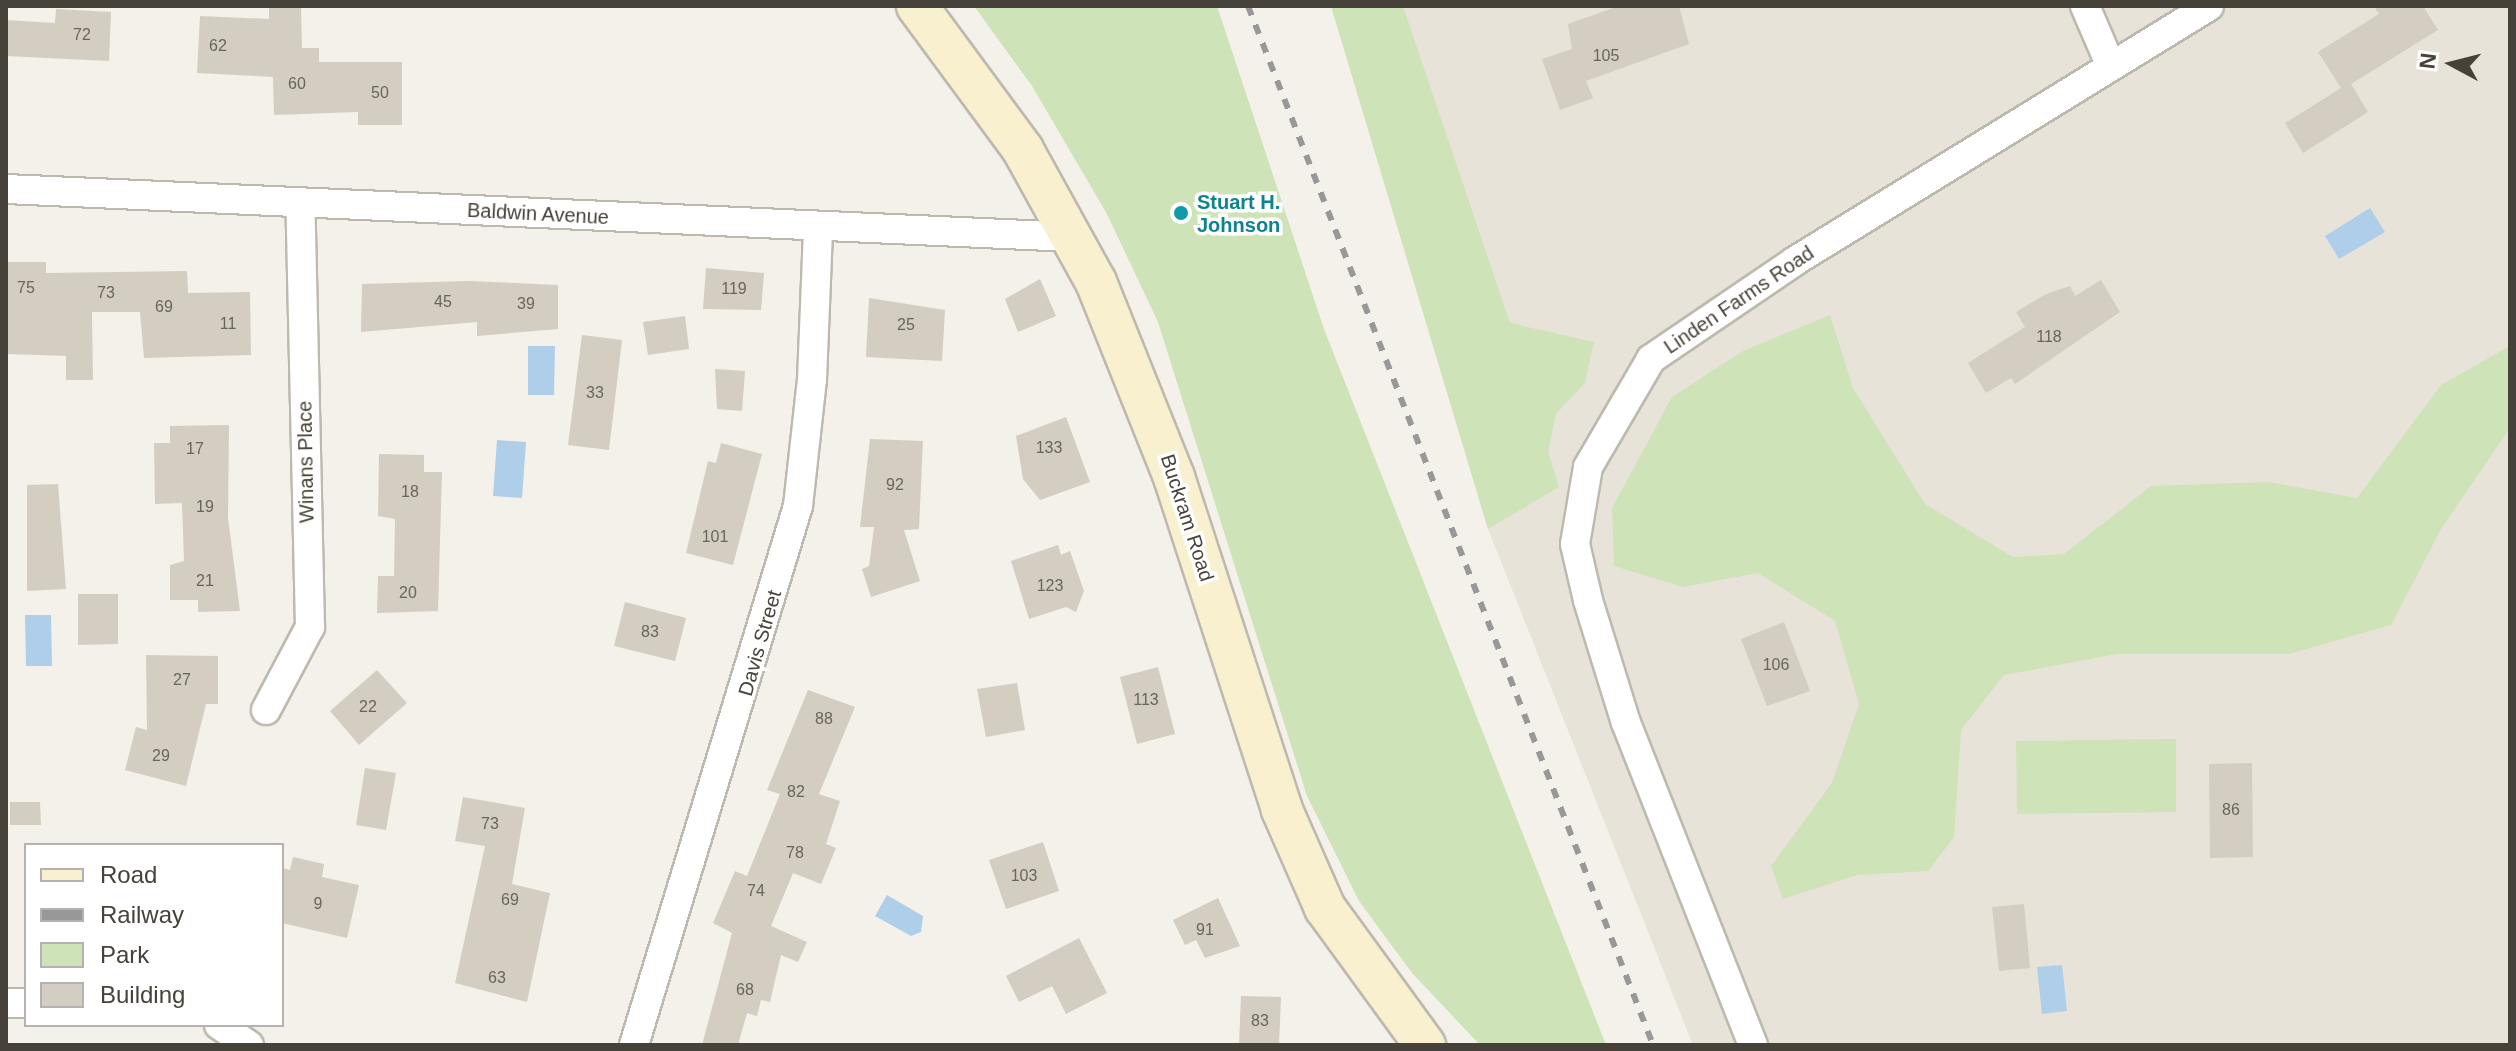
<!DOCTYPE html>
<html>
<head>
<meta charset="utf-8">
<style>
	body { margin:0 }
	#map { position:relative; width:2516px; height:1051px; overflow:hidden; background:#f3f1ea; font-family:Arial,sans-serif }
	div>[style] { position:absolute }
	.residential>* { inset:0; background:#e7e3d9 }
	.green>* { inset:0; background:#cee3b8 }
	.water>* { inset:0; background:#aecee9 }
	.building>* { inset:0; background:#d4cdc1 }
	.roads { filter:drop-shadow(2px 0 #beb9ae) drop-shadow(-2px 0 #beb9ae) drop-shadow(0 2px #beb9ae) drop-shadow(0 -2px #beb9ae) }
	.minor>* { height:28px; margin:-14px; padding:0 14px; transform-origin:14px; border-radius:14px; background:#fff }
	.secondary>* { height:40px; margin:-20px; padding:0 20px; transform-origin:20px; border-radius:20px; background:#f9f0cf }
	.rail>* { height:6px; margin-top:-3px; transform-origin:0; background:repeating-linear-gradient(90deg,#989898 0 10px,transparent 0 20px) }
	.dots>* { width:22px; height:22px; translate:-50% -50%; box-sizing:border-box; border:4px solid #fff; border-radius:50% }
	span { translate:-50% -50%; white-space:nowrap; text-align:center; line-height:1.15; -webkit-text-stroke:7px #fff; paint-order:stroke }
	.number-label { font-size:16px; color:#6a655b }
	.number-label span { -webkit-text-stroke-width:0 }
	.culture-label { font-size:20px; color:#0d838f; font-weight:700 }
	.left { translate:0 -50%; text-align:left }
	.street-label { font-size:20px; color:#474239 }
	.frame { position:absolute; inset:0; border:8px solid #474239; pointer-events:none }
	.legend { position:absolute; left:24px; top:843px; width:260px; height:184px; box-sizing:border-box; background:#fff; border:2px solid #b5b3b0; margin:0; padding:10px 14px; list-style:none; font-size:24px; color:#474239 }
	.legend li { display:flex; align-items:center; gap:16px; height:40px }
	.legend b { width:40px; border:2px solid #b5b3b0 }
	.north { position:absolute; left:2412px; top:24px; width:80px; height:80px; -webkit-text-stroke:6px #fff; paint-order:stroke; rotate:277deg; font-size:22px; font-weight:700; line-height:32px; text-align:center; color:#474239 }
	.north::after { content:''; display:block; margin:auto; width:28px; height:36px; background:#474239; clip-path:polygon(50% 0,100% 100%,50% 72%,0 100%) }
</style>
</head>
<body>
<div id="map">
	<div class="residential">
		<i style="clip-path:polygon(1331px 6px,2510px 6px,2510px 1045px,1693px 1045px,1488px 529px)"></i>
	</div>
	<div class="green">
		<i style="clip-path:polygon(974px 6px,1217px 6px,1324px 329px,1606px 1045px,1480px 1045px,1412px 973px,1359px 901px,1307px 796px,1158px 322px,1107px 214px,1032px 86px)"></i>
		<i style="clip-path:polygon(1331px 6px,1403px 6px,1510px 323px,1594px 342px,1585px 383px,1556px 414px,1548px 452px,1559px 487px,1488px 529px)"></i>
		<i style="clip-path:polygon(1830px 315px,1853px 388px,1925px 504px,2013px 557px,2064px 554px,2151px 486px,2268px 482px,2357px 498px,2441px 385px,2510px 346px,2510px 428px,2441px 529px,2391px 625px,2289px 654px,2117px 654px,2004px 675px,1961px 730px,1954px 837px,1928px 871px,1857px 875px,1783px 899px,1771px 866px,1832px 783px,1859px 704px,1835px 621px,1758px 573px,1683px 587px,1614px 566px,1612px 508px,1672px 397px,1743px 351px)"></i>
		<i style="clip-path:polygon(2176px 739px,2176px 812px,2017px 814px,2016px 741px)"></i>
	</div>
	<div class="water">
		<i style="clip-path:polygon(2370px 208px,2385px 232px,2339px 259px,2325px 236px)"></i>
		<i style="clip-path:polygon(528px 346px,555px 346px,554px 395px,528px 395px)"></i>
		<i style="clip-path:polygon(497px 440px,526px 442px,522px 498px,493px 496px)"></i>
		<i style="clip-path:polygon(25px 615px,51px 615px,52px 666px,26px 666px)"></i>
		<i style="clip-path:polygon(887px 895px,923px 916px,921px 932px,911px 936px,875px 916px)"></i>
		<i style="clip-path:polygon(2062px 965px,2067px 1011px,2042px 1014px,2037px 967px)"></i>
	</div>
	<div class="building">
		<i style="clip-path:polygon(1619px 6px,1679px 6px,1689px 44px,1586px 81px,1593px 98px,1560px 110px,1542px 59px,1572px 49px,1568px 24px)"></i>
		<i style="clip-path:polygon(2374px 6px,2423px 6px,2438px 30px,2351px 84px,2368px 112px,2303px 153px,2285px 123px,2341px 88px,2318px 52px,2379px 14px)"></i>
		<i style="clip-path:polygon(301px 7px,302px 48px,319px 48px,319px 62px,402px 62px,402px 125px,358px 125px,358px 112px,274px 115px,273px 77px,197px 73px,200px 16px,269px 19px,269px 8px)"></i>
		<i style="clip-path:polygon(56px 9px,111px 12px,109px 61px,6px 56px,6px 20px,55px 23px)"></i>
		<i style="clip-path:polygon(6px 262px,46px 262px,46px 273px,187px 271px,188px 293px,250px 292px,251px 355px,144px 358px,140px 312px,92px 312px,93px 380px,66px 380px,66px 356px,8px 354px)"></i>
		<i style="clip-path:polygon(706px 268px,764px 273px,761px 310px,703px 309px)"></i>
		<i style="clip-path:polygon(1040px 279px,1056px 316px,1018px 332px,1005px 299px)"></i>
		<i style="clip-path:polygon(2101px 280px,2120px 312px,2015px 384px,2011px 378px,1986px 393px,1968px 363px,2025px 327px,2016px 312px,2046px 294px,2070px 286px,2075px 296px)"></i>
		<i style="clip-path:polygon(468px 281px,558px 285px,558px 329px,477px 336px,477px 322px,361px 332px,362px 284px)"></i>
		<i style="clip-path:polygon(869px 298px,945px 310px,942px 361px,866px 357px)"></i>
		<i style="clip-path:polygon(685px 316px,689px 349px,648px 355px,643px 322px)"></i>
		<i style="clip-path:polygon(582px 335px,622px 340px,609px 450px,568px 445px)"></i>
		<i style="clip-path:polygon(715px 369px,745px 371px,742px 411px,717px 409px)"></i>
		<i style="clip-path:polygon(1066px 417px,1090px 482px,1040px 500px,1023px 479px,1016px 436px)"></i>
		<i style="clip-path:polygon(229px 425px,228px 518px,240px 611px,198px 612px,198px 600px,170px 600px,170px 565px,184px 561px,182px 503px,155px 504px,154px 443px,170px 443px,170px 426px)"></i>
		<i style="clip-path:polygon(870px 439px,923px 441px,919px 529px,904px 530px,920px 581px,871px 597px,862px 569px,869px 566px,874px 527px,860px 527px)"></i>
		<i style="clip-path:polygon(721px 443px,762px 454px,733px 565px,686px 553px,708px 461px,716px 463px)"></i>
		<i style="clip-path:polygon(379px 454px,424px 455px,424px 472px,442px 472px,438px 611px,377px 613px,378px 576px,394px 576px,395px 519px,378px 516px)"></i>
		<i style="clip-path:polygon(58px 484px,66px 589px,27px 591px,27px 485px)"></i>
		<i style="clip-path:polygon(1058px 545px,1061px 555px,1070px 551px,1084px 591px,1076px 612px,1066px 607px,1029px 619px,1011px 561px)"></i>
		<i style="clip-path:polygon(78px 594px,118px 594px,118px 644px,78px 645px)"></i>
		<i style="clip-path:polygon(625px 602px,686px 618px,675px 661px,614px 646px)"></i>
		<i style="clip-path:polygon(1784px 622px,1810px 691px,1767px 706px,1741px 639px)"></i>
		<i style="clip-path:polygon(146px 655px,218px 656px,218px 704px,206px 704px,186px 786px,125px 770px,136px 727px,147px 730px)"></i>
		<i style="clip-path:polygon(1158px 667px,1175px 734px,1137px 744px,1120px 677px)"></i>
		<i style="clip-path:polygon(377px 670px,407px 703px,359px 745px,330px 711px)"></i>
		<i style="clip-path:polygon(1017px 683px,1025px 730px,986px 737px,977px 689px)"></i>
		<i style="clip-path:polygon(808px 690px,855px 707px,819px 794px,840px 801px,826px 844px,836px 848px,821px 884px,793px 873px,771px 926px,807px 942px,798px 962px,781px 955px,770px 1002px,761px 1000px,757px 1016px,747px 1013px,738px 1045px,702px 1045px,732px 933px,713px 923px,735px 871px,747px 876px,780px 794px,767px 790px)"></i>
		<i style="clip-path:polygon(2252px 763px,2253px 857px,2210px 858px,2209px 764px)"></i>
		<i style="clip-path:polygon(365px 768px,396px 773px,386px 830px,356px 825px)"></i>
		<i style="clip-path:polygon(463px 797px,525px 808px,512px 884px,550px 893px,527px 1002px,455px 983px,485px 846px,455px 841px)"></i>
		<i style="clip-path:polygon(10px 802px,40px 802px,41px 825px,10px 825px)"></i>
		<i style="clip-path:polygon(1043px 842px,1059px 891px,1006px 909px,989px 860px)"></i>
		<i style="clip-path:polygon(293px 857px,324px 864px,322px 877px,359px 885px,347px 938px,282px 923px,282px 868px,290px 870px)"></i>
		<i style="clip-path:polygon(1218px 898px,1240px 946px,1205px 958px,1196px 940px,1185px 945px,1173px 920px)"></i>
		<i style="clip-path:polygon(2024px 904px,2030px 968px,1999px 971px,1992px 907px)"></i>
		<i style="clip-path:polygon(1079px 938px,1107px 993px,1066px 1014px,1052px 986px,1019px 1002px,1006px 976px)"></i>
		<i style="clip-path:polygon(1241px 996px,1281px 997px,1279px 1045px,1239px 1045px)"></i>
	</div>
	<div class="roads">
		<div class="minor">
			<i style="left:2085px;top:6px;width:63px;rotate:66.7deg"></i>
			<i style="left:6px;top:189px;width:1066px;rotate:2.58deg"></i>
			<i style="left:266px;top:710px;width:94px;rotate:-62.1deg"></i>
			<i style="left:310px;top:627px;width:425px;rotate:-91.3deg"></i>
			<i style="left:6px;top:1003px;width:20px"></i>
			<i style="left:219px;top:1025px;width:36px;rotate:34deg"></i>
			<i style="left:634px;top:1045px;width:563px;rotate:-73.08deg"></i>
			<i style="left:798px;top:506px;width:127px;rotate:-83.7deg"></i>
			<i style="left:812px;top:380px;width:152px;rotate:-87.7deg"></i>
			<i style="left:1753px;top:1045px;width:346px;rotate:-111.5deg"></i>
			<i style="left:1626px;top:723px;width:129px;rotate:-107.2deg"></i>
			<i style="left:1588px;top:600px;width:57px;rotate:-103.1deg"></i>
			<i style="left:1575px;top:544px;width:78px;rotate:-80.4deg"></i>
			<i style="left:1588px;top:467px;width:125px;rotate:-59.7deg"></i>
			<i style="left:1651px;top:359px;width:174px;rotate:-34.2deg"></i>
			<i style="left:1795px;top:261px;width:486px;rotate:-31.6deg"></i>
		</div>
		<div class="secondary">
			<i style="left:917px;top:6px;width:179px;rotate:53.6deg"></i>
			<i style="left:1023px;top:150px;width:151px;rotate:61.1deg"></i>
			<i style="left:1096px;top:282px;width:210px;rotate:68.2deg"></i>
			<i style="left:1174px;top:477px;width:350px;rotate:72deg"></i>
			<i style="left:1282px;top:810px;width:107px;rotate:66.3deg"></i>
			<i style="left:1325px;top:908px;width:170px;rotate:53.9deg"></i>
		</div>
	</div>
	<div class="rail">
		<i style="left:1248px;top:6px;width:1115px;rotate:68.7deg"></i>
	</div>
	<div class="dots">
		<i style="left:1181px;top:213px;background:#0f9aa8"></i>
	</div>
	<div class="number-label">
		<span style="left:82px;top:35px">72</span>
		<span style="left:218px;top:46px">62</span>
		<span style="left:1606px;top:56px">105</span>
		<span style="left:297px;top:84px">60</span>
		<span style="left:380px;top:93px">50</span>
		<span style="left:26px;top:288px">75</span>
		<span style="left:734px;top:289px">119</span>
		<span style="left:106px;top:293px">73</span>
		<span style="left:443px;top:302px">45</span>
		<span style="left:526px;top:304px">39</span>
		<span style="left:164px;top:307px">69</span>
		<span style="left:228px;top:324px">11</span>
		<span style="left:906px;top:325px">25</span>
		<span style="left:2049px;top:337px">118</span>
		<span style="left:595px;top:393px">33</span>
		<span style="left:1049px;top:448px">133</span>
		<span style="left:195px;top:449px">17</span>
		<span style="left:895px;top:485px">92</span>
		<span style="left:410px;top:492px">18</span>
		<span style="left:205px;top:507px">19</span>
		<span style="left:715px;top:537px">101</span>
		<span style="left:205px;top:581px">21</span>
		<span style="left:1050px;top:586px">123</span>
		<span style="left:408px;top:593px">20</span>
		<span style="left:650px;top:632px">83</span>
		<span style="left:1776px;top:665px">106</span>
		<span style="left:182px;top:680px">27</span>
		<span style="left:1146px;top:700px">113</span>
		<span style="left:368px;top:707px">22</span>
		<span style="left:824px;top:719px">88</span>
		<span style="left:161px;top:756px">29</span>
		<span style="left:796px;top:792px">82</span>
		<span style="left:2231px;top:810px">86</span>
		<span style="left:490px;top:824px">73</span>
		<span style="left:795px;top:853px">78</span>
		<span style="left:1024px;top:876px">103</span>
		<span style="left:756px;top:891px">74</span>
		<span style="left:510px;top:900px">69</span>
		<span style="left:318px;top:904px">9</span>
		<span style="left:1205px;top:930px">91</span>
		<span style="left:497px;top:978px">63</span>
		<span style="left:745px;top:990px">68</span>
		<span style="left:1260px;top:1021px">83</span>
	</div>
	<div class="culture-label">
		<span class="left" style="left:1197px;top:214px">Stuart H.<br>Johnson</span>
	</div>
	<div class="street-label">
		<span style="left:538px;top:214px;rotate:3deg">Baldwin Avenue</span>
		<span style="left:1739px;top:300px;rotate:-34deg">Linden Farms Road</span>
		<span style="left:306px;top:462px;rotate:-91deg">Winans Place</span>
		<span style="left:1187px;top:518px;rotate:72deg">Buckram Road</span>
		<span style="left:760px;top:643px;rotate:-74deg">Davis Street</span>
	</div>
	<div class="frame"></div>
	<ul class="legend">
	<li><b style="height:10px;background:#f9f0cf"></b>Road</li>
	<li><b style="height:10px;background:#989898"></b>Railway</li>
	<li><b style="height:22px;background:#cee3b8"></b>Park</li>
	<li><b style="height:22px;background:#d4cdc1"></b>Building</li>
	</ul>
	<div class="north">N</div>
</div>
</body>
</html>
